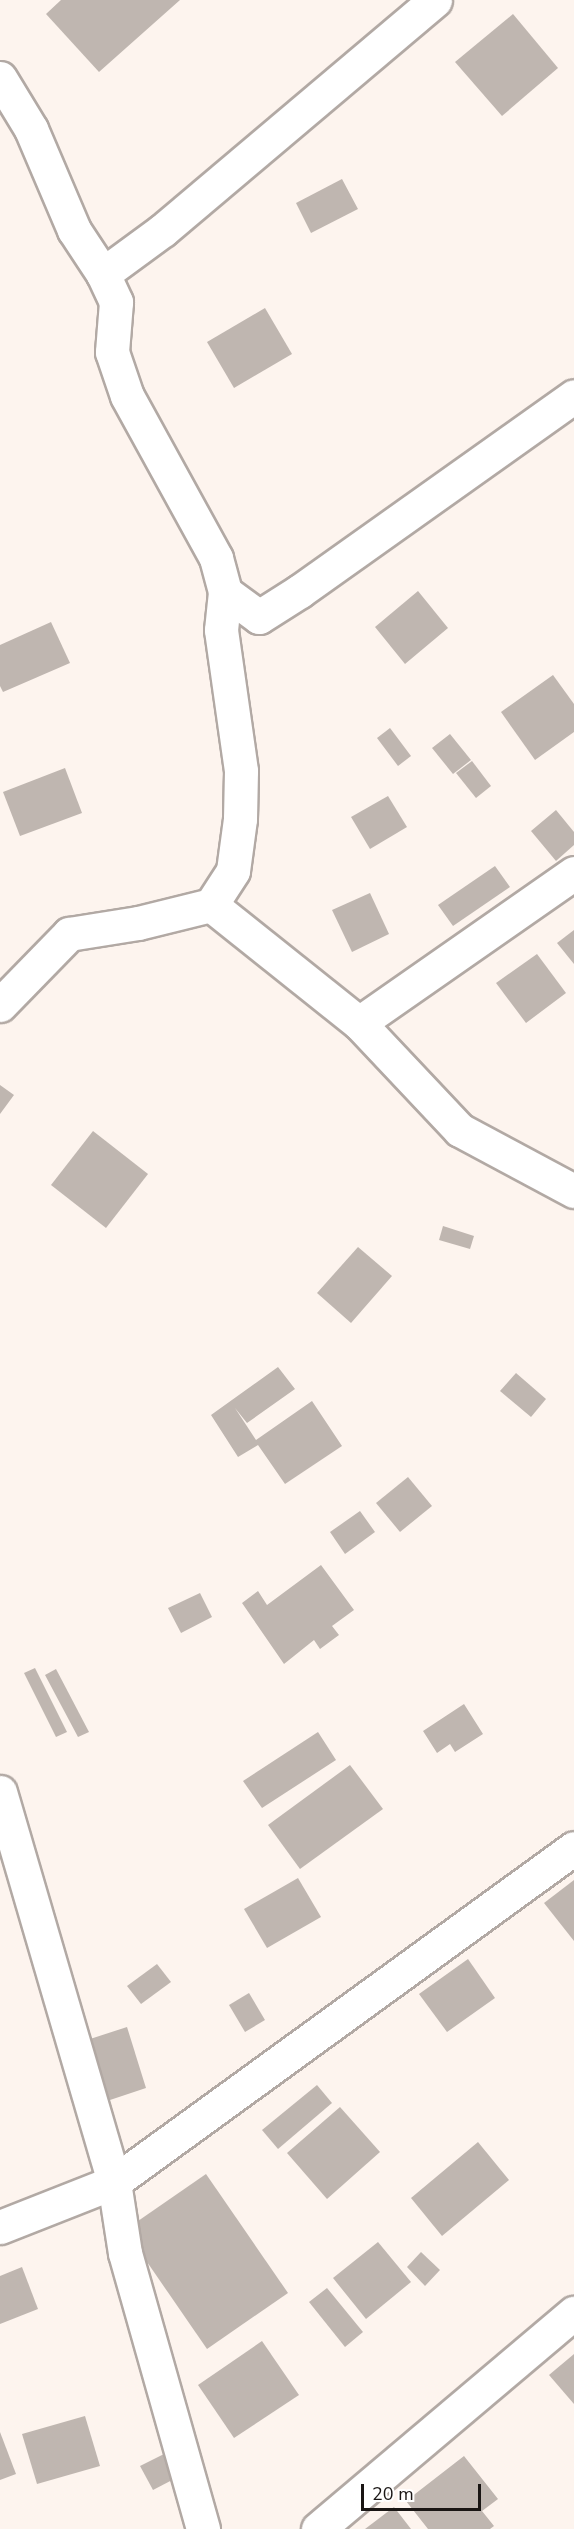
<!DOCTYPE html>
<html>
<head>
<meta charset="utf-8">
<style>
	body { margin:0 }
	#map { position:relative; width:574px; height:2529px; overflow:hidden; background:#fdf4ee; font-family:"Nunito Sans",sans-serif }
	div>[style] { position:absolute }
	.building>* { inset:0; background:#bfb6b0 }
	.roads { filter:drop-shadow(2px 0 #b2a9a4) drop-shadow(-2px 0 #b2a9a4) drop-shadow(0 2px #b2a9a4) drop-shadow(0 -2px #b2a9a4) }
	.street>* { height:33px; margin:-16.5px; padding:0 16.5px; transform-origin:16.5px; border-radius:16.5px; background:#fff }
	span { translate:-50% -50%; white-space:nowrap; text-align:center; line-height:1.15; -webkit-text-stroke:4.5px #fff; paint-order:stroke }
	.scale { position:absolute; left:361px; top:2484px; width:120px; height:27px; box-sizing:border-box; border:3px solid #1a1614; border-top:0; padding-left:8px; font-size:18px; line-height:21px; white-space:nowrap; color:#1a1614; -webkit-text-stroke:4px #fff; paint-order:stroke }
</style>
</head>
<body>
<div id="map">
	<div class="building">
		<i style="clip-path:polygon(61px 0,180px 0,99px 72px,46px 14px)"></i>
		<i style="clip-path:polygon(513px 14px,558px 68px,502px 116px,455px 62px)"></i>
		<i style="clip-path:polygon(342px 179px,358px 209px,311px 233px,296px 203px)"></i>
		<i style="clip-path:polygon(265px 308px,292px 354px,234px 388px,207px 342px)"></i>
		<i style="clip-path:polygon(418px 591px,448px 628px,405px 664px,375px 627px)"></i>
		<i style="clip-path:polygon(51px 622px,70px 663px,3px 692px,0 686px,0 645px)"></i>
		<i style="clip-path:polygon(553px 675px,574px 704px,574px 732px,535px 760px,501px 712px)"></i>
		<i style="clip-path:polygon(390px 728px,411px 756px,398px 766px,377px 738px)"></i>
		<i style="clip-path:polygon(450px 734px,471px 760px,453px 774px,432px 748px)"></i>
		<i style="clip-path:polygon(472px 761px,491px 786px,476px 798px,456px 773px)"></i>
		<i style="clip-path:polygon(65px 768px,82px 813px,20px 836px,3px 792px)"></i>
		<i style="clip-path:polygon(388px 796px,407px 827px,370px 849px,351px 817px)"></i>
		<i style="clip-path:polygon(556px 810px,574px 832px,574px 845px,556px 861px,531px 831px)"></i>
		<i style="clip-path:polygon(495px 866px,510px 887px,453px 926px,438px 905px)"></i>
		<i style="clip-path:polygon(370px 893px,389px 934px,352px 952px,332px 910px)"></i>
		<i style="clip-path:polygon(574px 930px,574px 964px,557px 943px)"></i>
		<i style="clip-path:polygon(537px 954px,566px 993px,526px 1023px,496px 983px)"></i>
		<i style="clip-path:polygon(0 1085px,14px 1095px,0 1114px)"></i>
		<i style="clip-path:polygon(93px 1131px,148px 1174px,106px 1228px,51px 1185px)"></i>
		<i style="clip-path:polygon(443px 1226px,474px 1236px,470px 1249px,439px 1240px)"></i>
		<i style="clip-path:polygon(358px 1247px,392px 1276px,351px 1323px,317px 1293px)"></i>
		<i style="clip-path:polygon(278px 1367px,295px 1389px,247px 1423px,235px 1408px,256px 1440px,312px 1401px,342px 1446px,285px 1484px,258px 1445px,238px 1457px,211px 1415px)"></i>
		<i style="clip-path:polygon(516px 1373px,546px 1399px,531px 1417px,500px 1391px)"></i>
		<i style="clip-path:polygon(408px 1477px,432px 1506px,400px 1532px,376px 1503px)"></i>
		<i style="clip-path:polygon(360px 1511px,375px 1532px,345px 1554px,330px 1532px)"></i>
		<i style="clip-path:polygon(321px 1565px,354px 1610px,332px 1626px,339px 1635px,320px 1649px,314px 1640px,284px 1664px,242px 1603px,258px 1591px,267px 1605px)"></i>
		<i style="clip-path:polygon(200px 1593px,212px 1617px,181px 1633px,168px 1608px)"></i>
		<i style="clip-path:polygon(35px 1668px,67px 1732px,56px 1737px,24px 1673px)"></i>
		<i style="clip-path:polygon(56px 1669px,89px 1732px,78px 1737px,45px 1675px)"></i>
		<i style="clip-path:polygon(464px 1704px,483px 1734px,455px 1752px,450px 1744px,437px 1753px,423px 1731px)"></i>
		<i style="clip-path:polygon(318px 1732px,336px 1760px,262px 1808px,243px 1781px)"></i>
		<i style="clip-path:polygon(350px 1765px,383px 1809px,300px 1869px,268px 1825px)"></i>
		<i style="clip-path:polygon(298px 1878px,321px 1917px,267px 1948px,244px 1909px)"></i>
		<i style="clip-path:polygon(574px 1880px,574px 1941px,544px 1903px)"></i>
		<i style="clip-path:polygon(468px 1959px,495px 1998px,447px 2032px,419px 1994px)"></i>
		<i style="clip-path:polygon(157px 1964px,171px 1982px,141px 2004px,127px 1986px)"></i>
		<i style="clip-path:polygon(249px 1993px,265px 2020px,245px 2032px,229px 2005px)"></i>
		<i style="clip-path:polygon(127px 2027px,146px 2088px,107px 2101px,87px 2040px)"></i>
		<i style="clip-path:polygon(317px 2085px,332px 2103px,278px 2149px,262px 2130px)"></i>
		<i style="clip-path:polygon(340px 2107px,380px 2152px,327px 2199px,287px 2153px)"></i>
		<i style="clip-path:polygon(478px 2142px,509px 2180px,442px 2236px,411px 2198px)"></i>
		<i style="clip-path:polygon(206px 2174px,288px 2293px,207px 2349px,125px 2230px)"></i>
		<i style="clip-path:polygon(378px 2242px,411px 2282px,366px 2319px,333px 2278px)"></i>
		<i style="clip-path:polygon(421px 2252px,440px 2270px,425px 2286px,407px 2267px)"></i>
		<i style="clip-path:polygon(22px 2267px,38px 2309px,0 2324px,0 2276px)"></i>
		<i style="clip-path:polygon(327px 2288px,363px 2332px,345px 2347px,309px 2302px)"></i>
		<i style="clip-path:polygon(262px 2341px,299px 2395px,234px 2438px,198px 2385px)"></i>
		<i style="clip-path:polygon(574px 2354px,574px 2404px,549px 2375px)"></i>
		<i style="clip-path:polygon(85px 2416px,100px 2466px,37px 2484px,22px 2434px)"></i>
		<i style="clip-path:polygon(0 2432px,16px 2474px,0 2480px)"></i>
		<i style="clip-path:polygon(164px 2454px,176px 2478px,153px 2490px,140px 2466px)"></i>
		<i style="clip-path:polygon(464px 2456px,498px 2499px,482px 2511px,494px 2526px,490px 2529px,428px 2529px,406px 2501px)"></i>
		<i style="clip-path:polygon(394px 2507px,411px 2529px,365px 2529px)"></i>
	</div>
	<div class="roads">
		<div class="street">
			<i style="left:0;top:78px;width:60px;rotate:58.7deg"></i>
			<i style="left:31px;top:129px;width:110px;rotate:66.9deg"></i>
			<i style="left:74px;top:230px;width:53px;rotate:56.6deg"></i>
			<i style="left:103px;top:274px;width:31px;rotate:65deg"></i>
			<i style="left:116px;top:302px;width:50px;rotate:94.6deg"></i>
			<i style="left:112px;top:352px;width:46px;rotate:71.2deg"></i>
			<i style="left:127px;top:396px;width:185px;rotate:61.2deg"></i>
			<i style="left:216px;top:558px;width:35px;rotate:75deg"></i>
			<i style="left:225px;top:592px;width:38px;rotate:96deg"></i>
			<i style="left:221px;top:630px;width:142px;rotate:81.9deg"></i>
			<i style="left:241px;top:771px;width:48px;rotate:91.2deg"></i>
			<i style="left:240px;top:819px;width:52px;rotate:97.7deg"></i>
			<i style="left:233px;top:871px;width:40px;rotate:122.9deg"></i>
			<i style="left:211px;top:905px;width:75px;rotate:166.1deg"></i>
			<i style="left:138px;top:923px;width:70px;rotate:170.9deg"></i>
			<i style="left:69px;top:934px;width:99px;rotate:134.2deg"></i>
			<i style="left:103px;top:274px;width:74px;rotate:-36.3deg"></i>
			<i style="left:163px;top:230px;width:356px;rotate:-40.2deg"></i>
			<i style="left:225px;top:592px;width:42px;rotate:36.3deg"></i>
			<i style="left:259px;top:617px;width:49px;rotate:-32.4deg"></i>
			<i style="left:300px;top:591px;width:336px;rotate:-35.4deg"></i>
			<i style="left:211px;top:905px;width:189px;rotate:38.6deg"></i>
			<i style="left:359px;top:1023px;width:147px;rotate:46.7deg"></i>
			<i style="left:460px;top:1130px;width:129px;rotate:28.2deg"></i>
			<i style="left:359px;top:1023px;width:262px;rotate:-34.9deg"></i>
			<i style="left:0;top:1792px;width:406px;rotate:73.7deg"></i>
			<i style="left:114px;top:2182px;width:72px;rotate:81.2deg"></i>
			<i style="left:125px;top:2253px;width:287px;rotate:74.2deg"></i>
			<i style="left:0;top:2227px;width:123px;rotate:-21.5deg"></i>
			<i style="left:114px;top:2182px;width:568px;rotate:-35.98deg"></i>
			<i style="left:318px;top:2529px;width:335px;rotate:-40.2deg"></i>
		</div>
	</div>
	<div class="scale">20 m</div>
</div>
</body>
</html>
